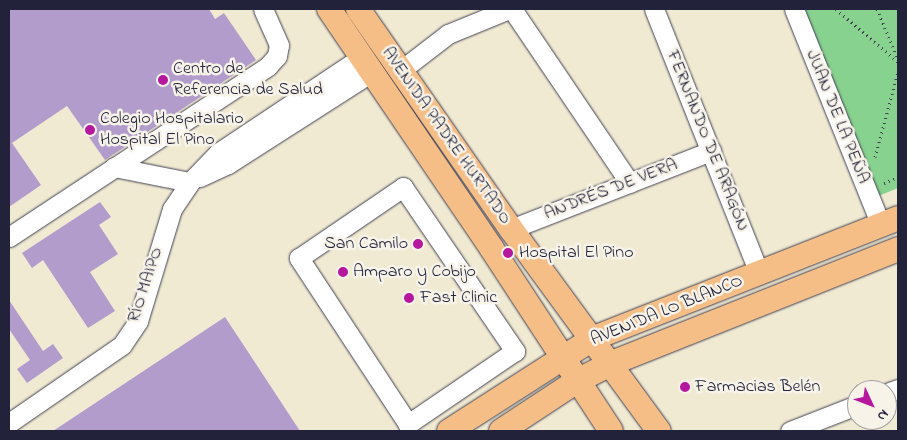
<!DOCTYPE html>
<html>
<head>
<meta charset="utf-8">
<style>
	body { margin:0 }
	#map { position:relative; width:907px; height:440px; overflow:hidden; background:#f1ead3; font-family:"Indie Flower",sans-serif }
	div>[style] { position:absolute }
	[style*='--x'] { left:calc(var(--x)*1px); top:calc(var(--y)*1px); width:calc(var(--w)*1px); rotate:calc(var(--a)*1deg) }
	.green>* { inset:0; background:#87d28f }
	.building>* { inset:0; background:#b19ccc }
	.path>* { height:3px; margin-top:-1.5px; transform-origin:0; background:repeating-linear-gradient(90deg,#414052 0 1px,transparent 0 5px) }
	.roads { filter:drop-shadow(0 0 1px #414052) drop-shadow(0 0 1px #414052) }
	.minor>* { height:19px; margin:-9.5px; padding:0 9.5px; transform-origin:9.5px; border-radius:9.5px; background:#fff }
	.major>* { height:24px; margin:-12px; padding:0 12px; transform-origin:12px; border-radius:12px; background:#f6be87 }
	.dots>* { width:14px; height:14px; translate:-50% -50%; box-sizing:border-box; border:2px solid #f7f3e8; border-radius:50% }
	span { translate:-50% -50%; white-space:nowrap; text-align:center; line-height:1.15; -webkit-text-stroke:5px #f7f3e8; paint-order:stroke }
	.poi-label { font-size:18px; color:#22223b }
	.left { translate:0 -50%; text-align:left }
	.right { translate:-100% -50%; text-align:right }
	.street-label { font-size:18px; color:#22223b }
	.frame { position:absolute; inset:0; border:10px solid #22223b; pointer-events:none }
	.north { position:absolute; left:847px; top:380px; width:50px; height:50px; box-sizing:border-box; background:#f7f3e8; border:1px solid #a29fa3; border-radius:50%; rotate:133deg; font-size:14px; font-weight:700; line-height:20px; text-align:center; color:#22223b }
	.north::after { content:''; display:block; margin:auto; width:18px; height:22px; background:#b5179e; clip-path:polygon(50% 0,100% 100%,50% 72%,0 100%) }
</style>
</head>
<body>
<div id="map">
	<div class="green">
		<div style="clip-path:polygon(800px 9px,898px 9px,898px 188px,876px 197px)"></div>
	</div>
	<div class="building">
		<div style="clip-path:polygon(9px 9px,209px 9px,215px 19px,224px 13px,256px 60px,105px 160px,67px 106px,12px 143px,41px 185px,9px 207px)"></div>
		<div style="clip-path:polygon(100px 202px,111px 217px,99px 225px,118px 254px,90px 272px,115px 311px,88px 328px,43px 260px,32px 268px,22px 253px)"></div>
		<div style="clip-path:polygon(9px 300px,43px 351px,53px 344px,63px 358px,27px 383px,17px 369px,30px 360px,9px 329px)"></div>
		<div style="clip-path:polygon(225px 317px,300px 431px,53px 431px)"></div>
	</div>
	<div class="path">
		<div style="--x:836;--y:9;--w:82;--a:40.5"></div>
		<div style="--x:877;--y:9;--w:54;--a:67.2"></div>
		<div style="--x:875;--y:157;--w:88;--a:-74.9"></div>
		<div style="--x:884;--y:183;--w:15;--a:-23"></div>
	</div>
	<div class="roads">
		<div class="minor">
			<div style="--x:512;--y:9;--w:210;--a:55.9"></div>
			<div style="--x:654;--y:9;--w:284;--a:68.3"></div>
			<div style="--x:794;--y:9;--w:233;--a:68.1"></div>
			<div style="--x:400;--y:71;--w:61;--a:-37.6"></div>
			<div style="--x:448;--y:34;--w:66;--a:-22.3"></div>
			<div style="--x:114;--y:167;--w:77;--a:11.2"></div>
			<div style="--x:200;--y:177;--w:31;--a:-25"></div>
			<div style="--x:228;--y:164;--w:171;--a:-32.6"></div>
			<div style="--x:403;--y:187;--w:199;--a:55.7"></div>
			<div style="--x:515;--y:351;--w:130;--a:145.7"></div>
			<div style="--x:408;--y:424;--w:199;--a:-123.3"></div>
			<div style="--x:299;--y:258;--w:126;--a:-34.3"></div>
			<div style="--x:511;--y:229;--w:215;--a:-21.3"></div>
			<div style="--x:9;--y:237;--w:310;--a:-33.4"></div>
			<div style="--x:268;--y:66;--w:13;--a:-48"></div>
			<div style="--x:277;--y:56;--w:11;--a:-80"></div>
			<div style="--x:279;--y:45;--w:39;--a:-114"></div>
			<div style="--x:887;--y:393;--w:12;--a:-20"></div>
			<div style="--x:9;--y:423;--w:137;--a:-34.6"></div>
			<div style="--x:122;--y:345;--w:29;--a:-56"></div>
			<div style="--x:138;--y:321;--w:117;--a:-73.1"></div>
			<div style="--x:172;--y:209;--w:32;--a:-56"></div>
			<div style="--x:190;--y:182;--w:40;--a:-46"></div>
			<div style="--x:218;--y:153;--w:173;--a:-33.7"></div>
			<div style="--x:790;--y:431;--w:72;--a:-21.2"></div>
		</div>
		<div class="major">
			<div style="--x:329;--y:9;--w:290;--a:55.8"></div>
			<div style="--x:492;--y:249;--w:217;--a:56.8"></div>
			<div style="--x:358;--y:9;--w:268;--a:55.2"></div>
			<div style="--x:511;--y:229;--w:250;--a:53.8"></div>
			<div style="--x:449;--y:431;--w:172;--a:-32.7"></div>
			<div style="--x:594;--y:338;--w:327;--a:-21.5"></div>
			<div style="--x:501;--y:431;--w:91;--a:-33.3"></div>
			<div style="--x:577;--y:381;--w:39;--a:-27"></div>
			<div style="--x:612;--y:363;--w:308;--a:-21.7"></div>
		</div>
	</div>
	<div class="dots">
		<div style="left:163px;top:80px;background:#b5179e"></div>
		<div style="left:90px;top:130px;background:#b5179e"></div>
		<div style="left:418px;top:244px;background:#b5179e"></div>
		<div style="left:508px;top:253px;background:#b5179e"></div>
		<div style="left:343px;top:272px;background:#b5179e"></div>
		<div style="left:409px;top:298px;background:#b5179e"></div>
		<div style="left:685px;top:387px;background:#b5179e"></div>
	</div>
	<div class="poi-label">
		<span class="left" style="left:173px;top:80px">Centro de<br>Referencia de Salud</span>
		<span class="left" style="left:100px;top:130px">Colegio Hospitalario<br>Hospital El Pino</span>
		<span class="right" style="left:408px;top:244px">San Camilo</span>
		<span class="left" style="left:519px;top:253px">Hospital El Pino</span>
		<span class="left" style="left:353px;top:272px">Amparo y Cobijo</span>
		<span class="left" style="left:420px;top:298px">Fast Clinic</span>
		<span class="left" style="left:695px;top:387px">Farmacias Belén</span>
	</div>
	<div class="street-label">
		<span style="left:837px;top:117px;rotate:68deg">JUAN DE LA PEÑA</span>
		<span style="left:446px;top:136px;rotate:55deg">AVENIDA PADRE HURTADO</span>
		<span style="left:707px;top:141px;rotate:68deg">FERNANDO DE ARAGÓN</span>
		<span style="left:611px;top:190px;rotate:-21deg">ANDRÉS DE VERA</span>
		<span style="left:146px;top:285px;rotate:-72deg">RÍO MAIPO</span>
		<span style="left:667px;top:311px;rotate:-22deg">AVENIDA LO BLANCO</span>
	</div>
	<div class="frame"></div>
	<div class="north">N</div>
</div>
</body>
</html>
